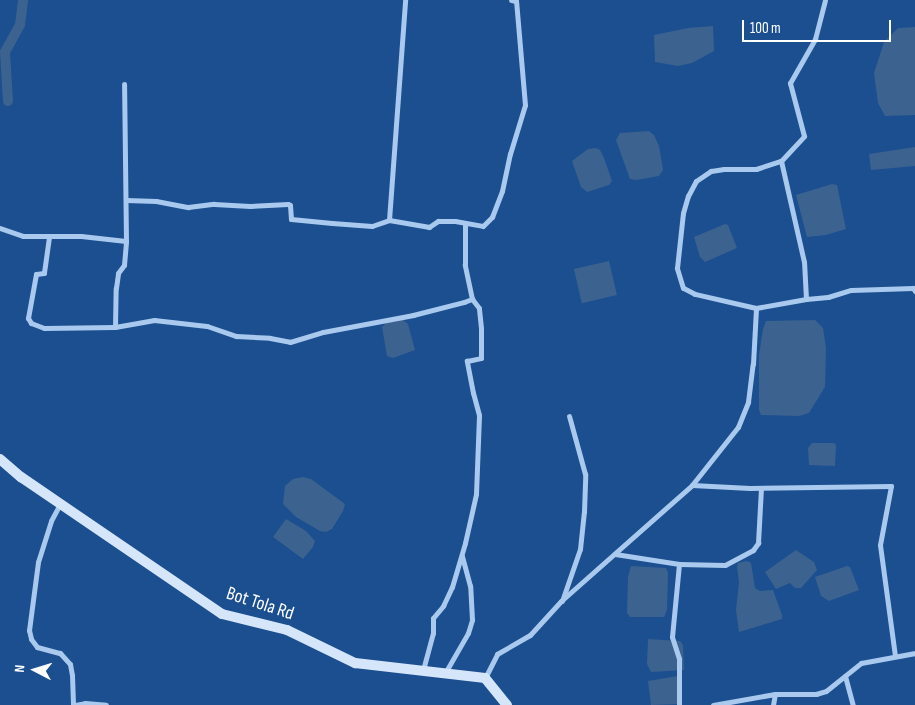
<!DOCTYPE html>
<html>
<head>
<meta charset="utf-8">
<style>
	body { margin:0 }
	#map { position:relative; width:915px; height:705px; overflow:hidden; background:#1b4f8f; font-family:"Sofia Sans Condensed",sans-serif }
	div>[style] { position:absolute }
	[style*='--x'] { left:calc(var(--x)*1px); top:calc(var(--y)*1px); width:calc(var(--w)*1px); rotate:calc(var(--a)*1deg) }
	.water>* { inset:0; background:#3c6290; transform-origin:0 0 }
	.canal>* { height:10px; margin:-5px; padding:0 5px; transform-origin:5px; border-radius:5px; background:#3c6290 }
	.minor>* { height:5px; margin:-2.5px; padding:0 2.5px; transform-origin:2.5px; border-radius:2.5px; background:#a9c9ee }
	.secondary>* { height:10px; margin:-5px; padding:0 5px; transform-origin:5px; border-radius:5px; background:#d6e6fa }
	span { translate:-50% -50%; white-space:nowrap; text-align:center; line-height:1.15; -webkit-text-stroke:4.5px #1b4f8f; paint-order:stroke }
	.street-label { font-size:19px; color:#fff }
	.north { position:absolute; left:10px; top:645px; width:50px; height:50px; -webkit-text-stroke:4px #1b4f8f; paint-order:stroke; rotate:275deg; font-size:14px; font-weight:700; line-height:20px; text-align:center; color:#fff }
	.north::after { content:''; display:block; margin:auto; width:18px; height:22px; background:#fff; clip-path:polygon(50% 0,100% 100%,50% 72%,0 100%) }
	.scale { position:absolute; left:742px; top:20px; width:149px; height:22px; box-sizing:border-box; border:2px solid #fff; border-top:0; padding-left:6px; font-size:15px; line-height:18px; white-space:nowrap; color:#fff; -webkit-text-stroke:4px #1b4f8f; paint-order:stroke }
</style>
</head>
<body>
<div id="map">
	<div class="water">
		<div style="clip-path:polygon(713px 26px,714px 51px,692px 63px,678px 66px,655px 62px,654px 35px,688px 28px)"></div>
		<div style="clip-path:polygon(915px 27px,915px 115px,885px 116px,878px 103px,874px 73px,884px 42px,898px 28px)"></div>
		<div style="clip-path:polygon(649px 131px,654px 135px,659px 146px,663px 170px,659px 176px,636px 180px,630px 179px,616px 140px,620px 133px)"></div>
		<div style="clip-path:polygon(915px 147px,915px 166px,871px 170px,869px 154px)"></div>
		<div style="clip-path:polygon(596px 148px,600px 150px,604px 158px,612px 181px,609px 185px,587px 192px,581px 187px,572px 161px,588px 149px)"></div>
		<div style="clip-path:polygon(832px 184px,837px 185px,846px 229px,826px 235px,807px 237px,796px 195px)"></div>
		<div style="clip-path:polygon(725px 224px,728px 225px,737px 248px,705px 262px,700px 257px,694px 237px)"></div>
		<div style="left:609px;top:261px;width:35px;height:36px;rotate:77deg"></div>
		<div style="clip-path:polygon(402px 319px,408px 324px,415px 350px,393px 358px,387px 356px,382px 327px,386px 323px)"></div>
		<div style="clip-path:polygon(815px 320px,823px 328px,826px 348px,825px 387px,809px 413px,799px 416px,761px 415px,759px 410px,759px 355px,763px 329px,766px 321px)"></div>
		<div style="clip-path:polygon(812px 443px,834px 443px,836px 445px,835px 466px,809px 465px,808px 448px)"></div>
		<div style="clip-path:polygon(303px 477px,311px 479px,345px 504px,343px 511px,332px 529px,326px 532px,320px 531px,296px 517px,283px 504px,285px 486px,293px 479px)"></div>
		<div style="clip-path:polygon(286px 519px,306px 531px,315px 541px,313px 547px,303px 559px,273px 537px)"></div>
		<div style="clip-path:polygon(796px 550px,814px 562px,817px 570px,801px 588px,795px 588px,790px 583px,776px 589px,765px 572px)"></div>
		<div style="clip-path:polygon(747px 561px,751px 563px,755px 588px,760px 591px,773px 590px,782px 615px,782px 619px,739px 632px,736px 610px,739px 582px,737px 567px,738px 563px)"></div>
		<div style="clip-path:polygon(631px 566px,666px 568px,668px 573px,667px 610px,664px 617px,630px 617px,627px 613px,628px 577px)"></div>
		<div style="clip-path:polygon(847px 566px,850px 567px,859px 590px,829px 601px,821px 596px,815px 577px)"></div>
		<div style="clip-path:polygon(648px 639px,680px 641px,683px 645px,684px 670px,651px 672px,647px 664px)"></div>
		<div style="clip-path:polygon(678px 676px,680px 677px,681px 704px,651px 705px,648px 681px)"></div>
	</div>
	<div class="canal">
		<div style="--x:8;--y:101;--w:49;--a:-93.5"></div>
		<div style="--x:5;--y:52;--w:31;--a:-61"></div>
		<div style="--x:20;--y:25;--w:25;--a:-83"></div>
	</div>
	<div class="minor">
		<div style="--x:126;--y:200;--w:30;--a:2"></div>
		<div style="--x:156;--y:201;--w:33;--a:11"></div>
		<div style="--x:188;--y:207;--w:26;--a:-7"></div>
		<div style="--x:214;--y:204;--w:36;--a:3"></div>
		<div style="--x:250;--y:206;--w:38;--a:-3"></div>
		<div style="--x:288;--y:204;--w:2;--a:27"></div>
		<div style="--x:290;--y:205;--w:14;--a:86"></div>
		<div style="--x:291;--y:219;--w:41;--a:5.6"></div>
		<div style="--x:332;--y:223;--w:40;--a:4.3"></div>
		<div style="--x:372;--y:226;--w:18;--a:-19"></div>
		<div style="--x:389;--y:220;--w:41;--a:9.9"></div>
		<div style="--x:429;--y:227;--w:11;--a:-34"></div>
		<div style="--x:438;--y:221;--w:17;--a:0"></div>
		<div style="--x:455;--y:221;--w:28;--a:10"></div>
		<div style="--x:483;--y:226;--w:13;--a:-45"></div>
		<div style="--x:492;--y:217;--w:28;--a:-69"></div>
		<div style="--x:502;--y:191;--w:38;--a:-78"></div>
		<div style="--x:510;--y:154;--w:51;--a:-73"></div>
		<div style="--x:525;--y:105;--w:104;--a:-94.9"></div>
		<div style="--x:516;--y:1;--w:5;--a:-169"></div>
		<div style="--x:389;--y:220;--w:221;--a:-85.8"></div>
		<div style="--x:0;--y:228;--w:24;--a:19"></div>
		<div style="--x:23;--y:236;--w:58;--a:0"></div>
		<div style="--x:81;--y:236;--w:45;--a:6.3"></div>
		<div style="--x:126;--y:241;--w:157;--a:-90.7"></div>
		<div style="--x:49;--y:237;--w:36;--a:98"></div>
		<div style="--x:44;--y:273;--w:8;--a:173"></div>
		<div style="--x:36;--y:274;--w:45;--a:100.3"></div>
		<div style="--x:28;--y:318;--w:6;--a:59"></div>
		<div style="--x:31;--y:323;--w:14;--a:21"></div>
		<div style="--x:44;--y:328;--w:71;--a:-0.8"></div>
		<div style="--x:115;--y:327;--w:39;--a:-89"></div>
		<div style="--x:116;--y:288;--w:15;--a:-82"></div>
		<div style="--x:118;--y:273;--w:10;--a:-53"></div>
		<div style="--x:124;--y:265;--w:24;--a:-85"></div>
		<div style="--x:806;--y:299;--w:22;--a:-5"></div>
		<div style="--x:828;--y:297;--w:24;--a:-17"></div>
		<div style="--x:851;--y:290;--w:62;--a:-1.8"></div>
		<div style="--x:913;--y:288;--w:4;--a:56"></div>
		<div style="--x:756;--y:308;--w:63;--a:-167.1"></div>
		<div style="--x:695;--y:294;--w:13;--a:-153"></div>
		<div style="--x:683;--y:288;--w:21;--a:-107"></div>
		<div style="--x:677;--y:268;--w:55;--a:-83.8"></div>
		<div style="--x:683;--y:213;--w:18;--a:-74"></div>
		<div style="--x:688;--y:196;--w:17;--a:-62"></div>
		<div style="--x:696;--y:181;--w:18;--a:-34"></div>
		<div style="--x:711;--y:171;--w:13;--a:-9"></div>
		<div style="--x:724;--y:169;--w:32;--a:0"></div>
		<div style="--x:756;--y:169;--w:26;--a:-18"></div>
		<div style="--x:115;--y:327;--w:40;--a:-10"></div>
		<div style="--x:154;--y:320;--w:53;--a:6.5"></div>
		<div style="--x:207;--y:326;--w:31;--a:19"></div>
		<div style="--x:236;--y:336;--w:34;--a:3"></div>
		<div style="--x:270;--y:338;--w:20;--a:11"></div>
		<div style="--x:290;--y:342;--w:34;--a:-17"></div>
		<div style="--x:323;--y:332;--w:92;--a:-10.7"></div>
		<div style="--x:413;--y:315;--w:53;--a:-14.3"></div>
		<div style="--x:464;--y:302;--w:9;--a:-21"></div>
		<div style="--x:472;--y:299;--w:35;--a:-102"></div>
		<div style="--x:465;--y:265;--w:42;--a:-90"></div>
		<div style="--x:692;--y:485;--w:58;--a:3"></div>
		<div style="--x:750;--y:488;--w:141;--a:-0.8"></div>
		<div style="--x:891;--y:486;--w:60;--a:100.6"></div>
		<div style="--x:880;--y:545;--w:112;--a:82.3"></div>
		<div style="--x:61;--y:502;--w:21;--a:118"></div>
		<div style="--x:51;--y:521;--w:43;--a:107.6"></div>
		<div style="--x:38;--y:562;--w:69;--a:97.5"></div>
		<div style="--x:29;--y:630;--w:9;--a:77"></div>
		<div style="--x:31;--y:639;--w:10;--a:53"></div>
		<div style="--x:37;--y:647;--w:24;--a:15"></div>
		<div style="--x:60;--y:653;--w:15;--a:48"></div>
		<div style="--x:70;--y:664;--w:11;--a:80"></div>
		<div style="--x:72;--y:675;--w:30;--a:88"></div>
		<div style="--x:615;--y:554;--w:65;--a:8.9"></div>
		<div style="--x:679;--y:564;--w:73;--a:95.5"></div>
		<div style="--x:672;--y:637;--w:23;--a:72"></div>
		<div style="--x:679;--y:659;--w:46;--a:90"></div>
		<div style="--x:679;--y:564;--w:46;--a:1.2"></div>
		<div style="--x:725;--y:565;--w:32;--a:-28"></div>
		<div style="--x:753;--y:550;--w:9;--a:-54"></div>
		<div style="--x:758;--y:543;--w:55;--a:-86.9"></div>
		<div style="--x:562;--y:601;--w:55;--a:-70.9"></div>
		<div style="--x:580;--y:549;--w:37;--a:-84"></div>
		<div style="--x:584;--y:512;--w:38;--a:-88"></div>
		<div style="--x:585;--y:474;--w:60;--a:-105.4"></div>
		<div style="--x:423;--y:670;--w:38;--a:-75"></div>
		<div style="--x:433;--y:633;--w:15;--a:-90"></div>
		<div style="--x:433;--y:618;--w:16;--a:-50"></div>
		<div style="--x:443;--y:606;--w:21;--a:-65"></div>
		<div style="--x:452;--y:587;--w:46;--a:-73.5"></div>
		<div style="--x:465;--y:543;--w:50;--a:-77.3"></div>
		<div style="--x:476;--y:494;--w:79;--a:-87.8"></div>
		<div style="--x:479;--y:415;--w:23;--a:-105"></div>
		<div style="--x:473;--y:393;--w:33;--a:-101"></div>
		<div style="--x:467;--y:361;--w:14;--a:-12"></div>
		<div style="--x:481;--y:358;--w:30;--a:-90"></div>
		<div style="--x:481;--y:328;--w:20;--a:-96"></div>
		<div style="--x:479;--y:308;--w:11;--a:-128"></div>
		<div style="--x:445;--y:673;--w:46;--a:-60.1"></div>
		<div style="--x:468;--y:633;--w:14;--a:-73"></div>
		<div style="--x:472;--y:620;--w:34;--a:-93"></div>
		<div style="--x:470;--y:586;--w:31;--a:-105"></div>
		<div style="--x:845;--y:676;--w:30;--a:75"></div>
		<div style="--x:485;--y:678;--w:27;--a:-63"></div>
		<div style="--x:497;--y:654;--w:38;--a:-30"></div>
		<div style="--x:530;--y:635;--w:46;--a:-47.6"></div>
		<div style="--x:561;--y:601;--w:175;--a:-41.5"></div>
		<div style="--x:692;--y:485;--w:74;--a:-51.6"></div>
		<div style="--x:738;--y:427;--w:27;--a:-68"></div>
		<div style="--x:748;--y:402;--w:38;--a:-83"></div>
		<div style="--x:753;--y:364;--w:56;--a:-86.9"></div>
		<div style="--x:756;--y:308;--w:51;--a:-10.2"></div>
		<div style="--x:806;--y:299;--w:37;--a:-93"></div>
		<div style="--x:804;--y:262;--w:104;--a:-102.8"></div>
		<div style="--x:781;--y:161;--w:34;--a:-47"></div>
		<div style="--x:804;--y:136;--w:55;--a:-104.8"></div>
		<div style="--x:790;--y:83;--w:51;--a:-60.4"></div>
		<div style="--x:815;--y:39;--w:40;--a:-75.6"></div>
		<div style="--x:75;--y:705;--w:10;--a:-11"></div>
		<div style="--x:85;--y:703;--w:21;--a:5"></div>
		<div style="--x:713;--y:705;--w:63;--a:-10.1"></div>
		<div style="--x:775;--y:694;--w:41;--a:0"></div>
		<div style="--x:816;--y:694;--w:10;--a:-17"></div>
		<div style="--x:826;--y:691;--w:45;--a:-38.7"></div>
		<div style="--x:861;--y:663;--w:55;--a:-10.5"></div>
		<div style="--x:773;--y:705;--w:11;--a:-80"></div>
	</div>
	<div class="secondary">
		<div style="--x:0;--y:459;--w:28;--a:41"></div>
		<div style="--x:21;--y:477;--w:243;--a:34.3"></div>
		<div style="--x:222;--y:614;--w:67;--a:13.8"></div>
		<div style="--x:287;--y:630;--w:76;--a:25.9"></div>
		<div style="--x:355;--y:663;--w:131;--a:6.6"></div>
		<div style="--x:485;--y:678;--w:35;--a:51"></div>
	</div>
	<div class="street-label">
		<span style="left:260px;top:604px;rotate:18deg">Bot Tola Rd</span>
	</div>
	<div class="north">N</div>
	<div class="scale">100 m</div>
</div>
</body>
</html>
